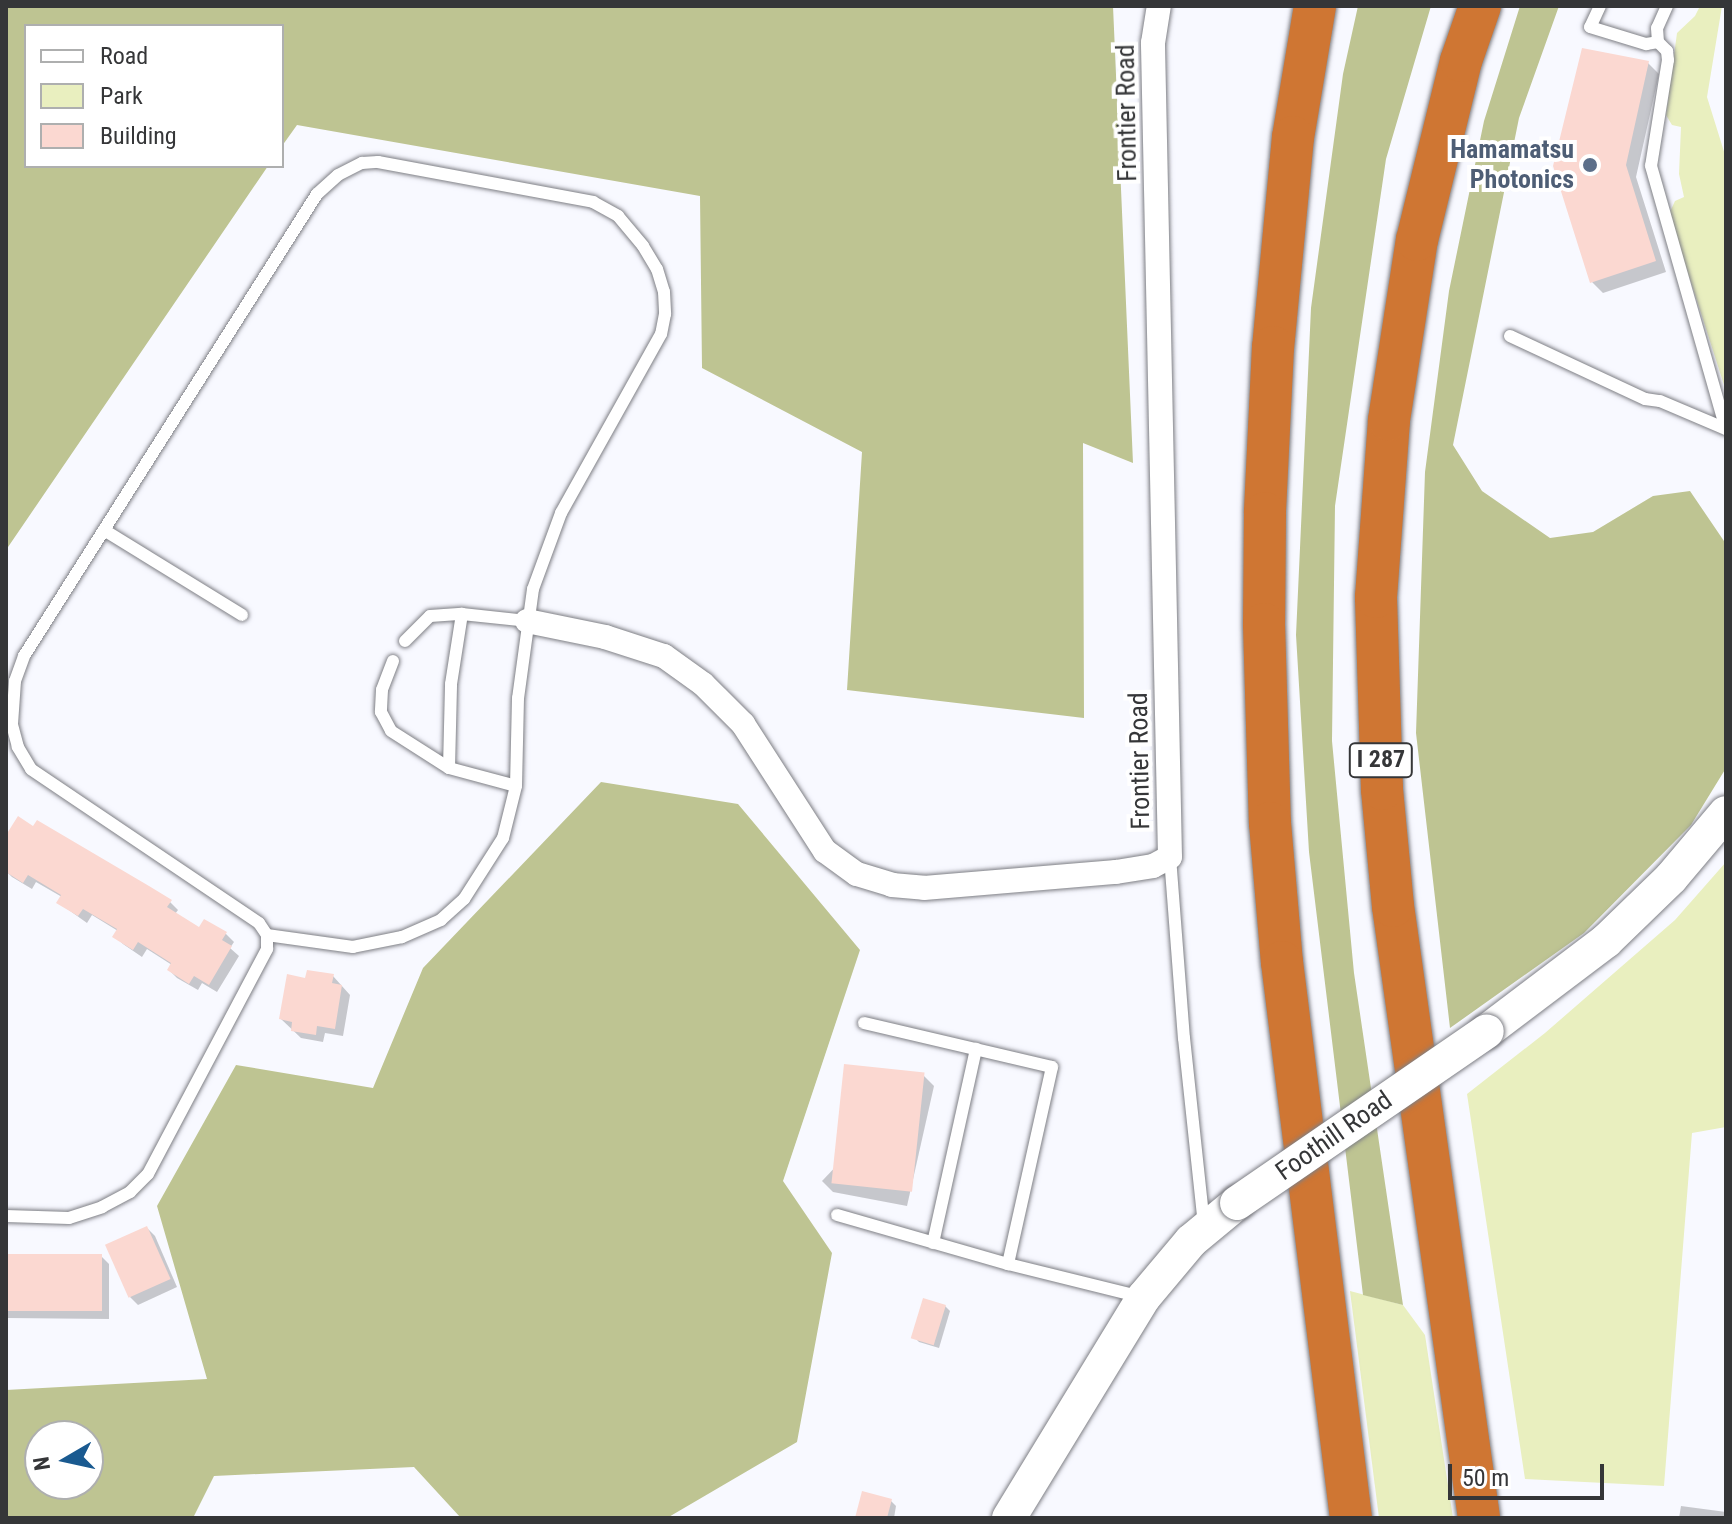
<!DOCTYPE html>
<html>
<head>
<meta charset="utf-8">
<style>
	body { margin:0 }
	#map { position:relative; width:1732px; height:1524px; overflow:hidden; background:#f8f9ff; font-family:"Roboto Condensed",sans-serif }
	div>[style] { position:absolute }
	[style*='--x'] { left:calc(var(--x)*1px); top:calc(var(--y)*1px); width:calc(var(--w)*1px); rotate:calc(var(--a)*1deg) }
	.green>* { inset:0; background:#e9efbf }
	.forest>* { inset:0; background:#bec492 }
	.shadow>* { inset:0; background:#0003 }
	.building>* { inset:0; background:#fbd8d1; transform-origin:0 0 }
	.roads { filter:drop-shadow(0 0 2px #7e7f85) drop-shadow(0 0 2px #7e7f85) }
	.lane>* { height:12px; margin:-6px; padding:0 6px; transform-origin:6px; border-radius:6px; background:#fff }
	.street>* { height:24px; margin:-12px; padding:0 12px; transform-origin:12px; border-radius:12px; background:#fff }
	.secondary>* { height:34px; margin:-17px; padding:0 17px; transform-origin:17px; border-radius:17px; background:#fff }
	.highway>* { height:42px; margin:-21px; padding:0 21px; transform-origin:21px; border-radius:21px; background:#cf7633 }
	.bridges { filter:drop-shadow(0 0 2px #7e7f85) drop-shadow(0 0 2px #7e7f85) }
	.secondary-bridge>* { height:34px; margin:-17px; padding:0 17px; transform-origin:17px; border-radius:17px; background:#fff }
	.dots>* { width:22px; height:22px; translate:-50% -50%; box-sizing:border-box; border:4px solid #fff; border-radius:50% }
	span { translate:-50% -50%; white-space:nowrap; text-align:center; line-height:1.15; -webkit-text-stroke:8px #fff; paint-order:stroke }
	.shield-label span { padding:2px 6px; background:#fff; border:2px solid; border-radius:6px; -webkit-text-stroke-width:0 }
	.shield-label { font-size:24px; color:#353638; font-weight:700 }
	.street-label { font-size:26px; color:#353638 }
	.service-label { font-size:26px; color:#4e5e75; font-weight:700 }
	.right { translate:-100% -50%; text-align:right }
	.frame { position:absolute; inset:0; border:8px solid #353638; pointer-events:none }
	.legend { position:absolute; left:24px; top:24px; width:260px; height:144px; box-sizing:border-box; background:#fff; border:2px solid #aeafaf; margin:0; padding:10px 14px; list-style:none; font-size:24px; color:#353638 }
	.legend li { display:flex; align-items:center; gap:16px; height:40px }
	.legend b { width:40px; border:2px solid #aeafaf }
	.north { position:absolute; left:24px; top:1420px; width:80px; height:80px; box-sizing:border-box; background:#fff; border:2px solid #aeafaf; border-radius:50%; rotate:261deg; font-size:22px; font-weight:700; line-height:32px; text-align:center; color:#353638 }
	.north::after { content:''; display:block; margin:auto; width:28px; height:36px; background:#1a5a90; clip-path:polygon(50% 0,100% 100%,50% 72%,0 100%) }
	.scale { position:absolute; left:1448px; top:1464px; width:156px; height:36px; box-sizing:border-box; border:4px solid #353638; border-top:0; padding-left:10px; font-size:24px; line-height:28px; white-space:nowrap; color:#353638; -webkit-text-stroke:6px #fff; paint-order:stroke }
</style>
</head>
<body>
<div id="map">
	<div class="green">
		<div style="clip-path:polygon(1700px 6px,1722px 6px,1707px 97px,1726px 158px,1726px 391px,1669px 214px,1675px 201px,1684px 197px,1679px 174px,1681px 127px,1672px 125px,1666px 115px,1677px 33px,1695px 16px)"></div>
		<div style="clip-path:polygon(1726px 862px,1726px 1127px,1692px 1133px,1664px 1486px,1525px 1479px,1467px 1094px,1545px 1033px,1675px 920px)"></div>
		<div style="clip-path:polygon(1350px 1291px,1403px 1305px,1425px 1335px,1453px 1518px,1379px 1518px)"></div>
	</div>
	<div class="forest">
		<div style="clip-path:polygon(6px 6px,1113px 6px,1133px 463px,1083px 443px,1084px 718px,847px 690px,862px 452px,702px 368px,700px 196px,297px 125px,282px 146px,282px 26px,26px 26px,26px 166px,268px 166px,6px 550px)"></div>
		<div style="clip-path:polygon(1358px 6px,1431px 6px,1386px 159px,1335px 506px,1332px 741px,1354px 973px,1403px 1305px,1363px 1295px,1309px 852px,1296px 635px,1311px 308px,1343px 74px)"></div>
		<div style="clip-path:polygon(1520px 6px,1559px 6px,1519px 118px,1453px 445px,1482px 491px,1550px 538px,1593px 532px,1653px 496px,1690px 491px,1726px 544px,1726px 768px,1691px 825px,1584px 933px,1450px 1028px,1416px 733px,1425px 472px,1449px 291px,1484px 121px)"></div>
		<div style="clip-path:polygon(evenodd,601px 782px,738px 804px,860px 950px,783px 1181px,832px 1253px,797px 1442px,667px 1518px,460px 1517px,414px 1467px,214px 1476px,193px 1518px,6px 1518px,6px 1390px,207px 1379px,157px 1206px,236px 1065px,373px 1088px,423px 968px,601px 782px,40px 1436px,88px 1436px,88px 1484px,40px 1484px,40px 1436px)"></div>
	</div>
	<div class="shadow">
		<div style="clip-path:polygon(1648px 63px,1659px 74px,1636px 177px,1666px 272px,1603px 293px,1592px 282px)"></div>
		<div style="clip-path:polygon(6px 839px,170px 902px,178px 910px,175px 914px,200px 930px,226px 934px,234px 942px,230px 948px,239px 956px,217px 992px,202px 983px,198px 990px,177px 978px,169px 970px,172px 965px,147px 949px,142px 957px,123px 944px,115px 936px,118px 931px,92px 915px,87px 923px,59px 903px,62px 897px,36px 882px,32px 889px,12px 877px,6px 871px)"></div>
		<div style="clip-path:polygon(333px 976px,350px 995px,343px 1036px,325px 1033px,323px 1042px,301px 1038px,281px 1019px,307px 980px)"></div>
		<div style="clip-path:polygon(923px 1075px,934px 1086px,907px 1206px,833px 1192px,822px 1181px)"></div>
		<div style="clip-path:polygon(147px 1228px,155px 1236px,177px 1287px,138px 1305px,130px 1297px)"></div>
		<div style="clip-path:polygon(6px 1255px,101px 1256px,109px 1264px,109px 1319px,6px 1318px)"></div>
		<div style="clip-path:polygon(945px 1306px,950px 1311px,939px 1348px,919px 1342px,914px 1337px)"></div>
		<div style="clip-path:polygon(891px 1501px,896px 1506px,894px 1518px,857px 1518px)"></div>
		<div style="clip-path:polygon(1681px 1506px,1726px 1512px,1726px 1518px,1679px 1518px)"></div>
	</div>
	<div class="building">
		<div style="clip-path:polygon(1582px 48px,1649px 61px,1626px 165px,1656px 261px,1590px 283px,1553px 166px)"></div>
		<div style="clip-path:polygon(18px 816px,33px 826px,37px 820px,149px 886px,172px 900px,167px 907px,199px 927px,204px 919px,227px 932px,222px 940px,232px 946px,209px 985px,194px 976px,189px 984px,167px 970px,171px 963px,138px 942px,133px 950px,112px 937px,117px 929px,83px 909px,78px 916px,56px 903px,61px 895px,28px 875px,23px 883px,6px 872px,6px 835px)"></div>
		<div style="clip-path:polygon(307px 970px,334px 974px,332px 983px,342px 985px,335px 1029px,317px 1026px,316px 1035px,291px 1031px,292px 1022px,279px 1019px,287px 974px,305px 978px)"></div>
		<div style="left:844px;top:1064px;width:81px;height:120px;rotate:6deg"></div>
		<div style="left:147px;top:1226px;width:58px;height:46px;rotate:66deg"></div>
		<div style="left:102px;top:1254px;width:57px;height:96px;rotate:90deg"></div>
		<div style="left:923px;top:1298px;width:24px;height:42px;rotate:17deg"></div>
		<div style="clip-path:polygon(862px 1491px,892px 1499px,887px 1518px,855px 1518px)"></div>
	</div>
	<div class="roads">
		<div class="lane">
			<div style="--x:1600;--y:6;--w:23;--a:115"></div>
			<div style="--x:1590;--y:27;--w:59;--a:16.9"></div>
			<div style="--x:1646;--y:44;--w:12;--a:-9"></div>
			<div style="--x:1667;--y:6;--w:24;--a:114"></div>
			<div style="--x:1657;--y:28;--w:14;--a:86"></div>
			<div style="--x:1658;--y:42;--w:13;--a:45"></div>
			<div style="--x:1667;--y:51;--w:9;--a:84"></div>
			<div style="--x:1668;--y:60;--w:107;--a:99.1"></div>
			<div style="--x:1651;--y:166;--w:273;--a:74.1"></div>
			<div style="--x:1510;--y:336;--w:149;--a:25"></div>
			<div style="--x:1645;--y:399;--w:15;--a:8"></div>
			<div style="--x:1660;--y:401;--w:72;--a:23"></div>
			<div style="--x:104;--y:530;--w:162;--a:31.6"></div>
			<div style="--x:405;--y:641;--w:35;--a:-45"></div>
			<div style="--x:430;--y:616;--w:32;--a:-4"></div>
			<div style="--x:462;--y:614;--w:65;--a:6.1"></div>
			<div style="--x:393;--y:661;--w:31;--a:111"></div>
			<div style="--x:382;--y:690;--w:22;--a:93"></div>
			<div style="--x:381;--y:712;--w:21;--a:62"></div>
			<div style="--x:391;--y:731;--w:69;--a:32.5"></div>
			<div style="--x:449;--y:768;--w:69;--a:15"></div>
			<div style="--x:449;--y:768;--w:84;--a:-88.6"></div>
			<div style="--x:451;--y:684;--w:71;--a:-81.1"></div>
			<div style="--x:1170;--y:857;--w:182;--a:85.6"></div>
			<div style="--x:1184;--y:1038;--w:188;--a:83.9"></div>
			<div style="--x:864;--y:1023;--w:193;--a:13.2"></div>
			<div style="--x:1052;--y:1067;--w:202;--a:102.6"></div>
			<div style="--x:1008;--y:1264;--w:137;--a:13.9"></div>
			<div style="--x:837;--y:1215;--w:178;--a:16"></div>
			<div style="--x:6;--y:1216;--w:63;--a:1.8"></div>
			<div style="--x:69;--y:1218;--w:35;--a:-18"></div>
			<div style="--x:102;--y:1207;--w:32;--a:-28"></div>
			<div style="--x:130;--y:1192;--w:25;--a:-45"></div>
			<div style="--x:148;--y:1174;--w:255;--a:-62.1"></div>
			<div style="--x:267;--y:949;--w:14;--a:-90"></div>
			<div style="--x:267;--y:935;--w:14;--a:-124"></div>
			<div style="--x:259;--y:923;--w:275;--a:-146"></div>
			<div style="--x:31;--y:769;--w:26;--a:-121"></div>
			<div style="--x:18;--y:747;--w:24;--a:-105"></div>
			<div style="--x:12;--y:724;--w:43;--a:-86"></div>
			<div style="--x:15;--y:681;--w:27;--a:-70"></div>
			<div style="--x:24;--y:656;--w:547;--a:-57.62"></div>
			<div style="--x:317;--y:194;--w:28;--a:-42"></div>
			<div style="--x:338;--y:175;--w:27;--a:-27"></div>
			<div style="--x:362;--y:163;--w:16;--a:-4"></div>
			<div style="--x:378;--y:162;--w:219;--a:10.5"></div>
			<div style="--x:593;--y:202;--w:29;--a:29"></div>
			<div style="--x:618;--y:216;--w:39;--a:50"></div>
			<div style="--x:643;--y:246;--w:27;--a:59"></div>
			<div style="--x:657;--y:269;--w:24;--a:73"></div>
			<div style="--x:664;--y:292;--w:22;--a:87"></div>
			<div style="--x:665;--y:314;--w:20;--a:101"></div>
			<div style="--x:661;--y:334;--w:205;--a:119.2"></div>
			<div style="--x:561;--y:513;--w:81;--a:110.2"></div>
			<div style="--x:533;--y:589;--w:110;--a:97.8"></div>
			<div style="--x:518;--y:698;--w:88;--a:91.3"></div>
			<div style="--x:516;--y:786;--w:54;--a:104"></div>
			<div style="--x:503;--y:838;--w:72;--a:122.6"></div>
			<div style="--x:464;--y:899;--w:31;--a:138"></div>
			<div style="--x:441;--y:920;--w:43;--a:156.4"></div>
			<div style="--x:402;--y:937;--w:50;--a:168.5"></div>
			<div style="--x:353;--y:947;--w:87;--a:-172.1"></div>
			<div style="--x:933;--y:1243;--w:199;--a:-77.5"></div>
		</div>
		<div class="street">
			<div style="--x:527;--y:621;--w:80;--a:11.6"></div>
			<div style="--x:605;--y:637;--w:62;--a:17.9"></div>
			<div style="--x:664;--y:656;--w:48;--a:35.7"></div>
			<div style="--x:703;--y:684;--w:57;--a:45"></div>
			<div style="--x:743;--y:724;--w:151;--a:57.2"></div>
			<div style="--x:825;--y:851;--w:39;--a:36"></div>
			<div style="--x:857;--y:874;--w:37;--a:17"></div>
			<div style="--x:892;--y:885;--w:32;--a:5"></div>
			<div style="--x:924;--y:888;--w:193;--a:-4.8"></div>
			<div style="--x:1116;--y:872;--w:37;--a:-9"></div>
			<div style="--x:1153;--y:866;--w:19;--a:-28"></div>
			<div style="--x:1170;--y:857;--w:814;--a:-91.2"></div>
			<div style="--x:1153;--y:43;--w:37;--a:-81"></div>
		</div>
		<div class="secondary">
			<div style="--x:1487;--y:1031;--w:149;--a:-37.1"></div>
			<div style="--x:1606;--y:941;--w:91;--a:-44.1"></div>
			<div style="--x:1671;--y:878;--w:85;--a:-49.8"></div>
			<div style="--x:1009;--y:1518;--w:259;--a:-58.6"></div>
			<div style="--x:1144;--y:1297;--w:73;--a:-50"></div>
			<div style="--x:1191;--y:1241;--w:60;--a:-39.6"></div>
		</div>
		<div class="highway">
			<div style="--x:1315;--y:6;--w:133;--a:99.5"></div>
			<div style="--x:1293;--y:137;--w:211;--a:95.4"></div>
			<div style="--x:1273;--y:347;--w:166;--a:92.8"></div>
			<div style="--x:1265;--y:513;--w:111;--a:90.5"></div>
			<div style="--x:1264;--y:624;--w:199;--a:88.3"></div>
			<div style="--x:1270;--y:823;--w:140;--a:85.1"></div>
			<div style="--x:1282;--y:962;--w:560;--a:82.93"></div>
			<div style="--x:1479;--y:1518;--w:618;--a:-98"></div>
			<div style="--x:1393;--y:906;--w:118;--a:-95.4"></div>
			<div style="--x:1382;--y:789;--w:192;--a:-91.8"></div>
			<div style="--x:1376;--y:597;--w:177;--a:-85.8"></div>
			<div style="--x:1389;--y:420;--w:182;--a:-81.2"></div>
			<div style="--x:1417;--y:240;--w:184;--a:-76.2"></div>
			<div style="--x:1461;--y:61;--w:58;--a:-70.9"></div>
		</div>
	</div>
	<div class="bridges">
		<div class="secondary-bridge">
			<div style="--x:1237;--y:1203;--w:303;--a:-34.5"></div>
		</div>
	</div>
	<div class="dots">
		<div style="left:1590px;top:165px;background:#5c6f8a"></div>
	</div>
	<div class="shield-label">
		<span style="left:1381px;top:760px">I 287</span>
	</div>
	<div class="street-label">
		<span style="left:1127px;top:113px;rotate:-91deg">Frontier Road</span>
		<span style="left:1140px;top:761px;rotate:-91deg">Frontier Road</span>
		<span style="left:1334px;top:1136px;rotate:-35deg">Foothill Road</span>
	</div>
	<div class="service-label">
		<span class="right" style="left:1574px;top:165px">Hamamatsu<br>Photonics</span>
	</div>
	<div class="frame"></div>
	<ul class="legend">
	<li><b style="height:10px;background:#fff"></b>Road</li>
	<li><b style="height:22px;background:#e9efbf"></b>Park</li>
	<li><b style="height:22px;background:#fbd8d1"></b>Building</li>
	</ul>
	<div class="north">N</div>
	<div class="scale">50 m</div>
</div>
</body>
</html>
